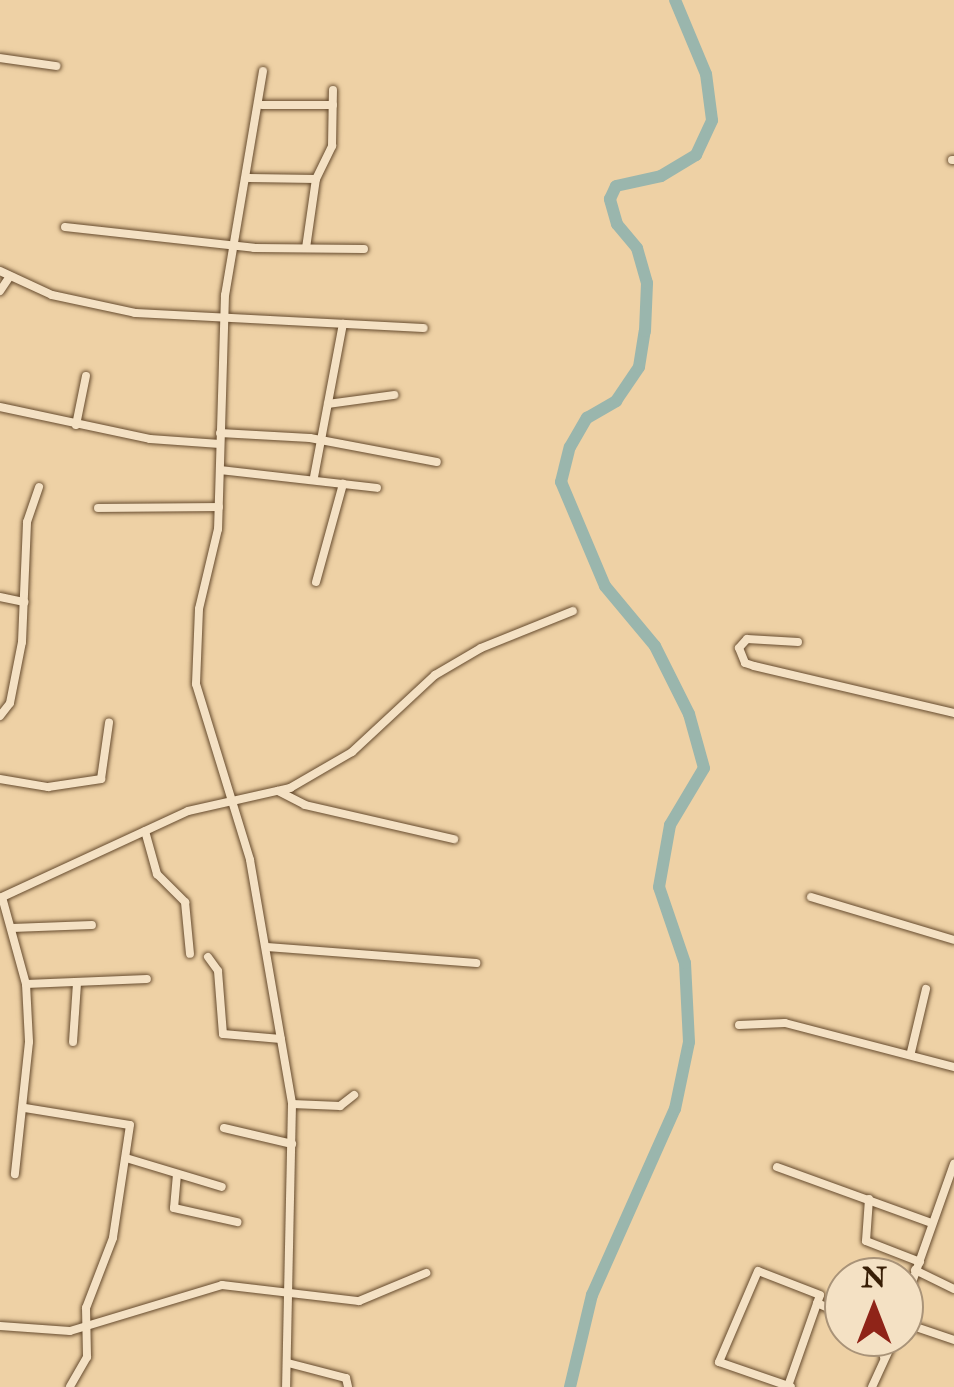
<!DOCTYPE html>
<html>
<head>
<meta charset="utf-8">
<style>
	body { margin:0 }
	#map { position:relative; width:954px; height:1387px; overflow:hidden; background:#eed1a5; font-family:"IM FELL Double Pica",serif }
	div>[style] { position:absolute }
	[style*='--x'] { left:calc(var(--x)*1px); top:calc(var(--y)*1px); width:calc(var(--w)*1px); rotate:calc(var(--a)*1deg) }
	.river>* { height:12px; margin:-6px; padding:0 6px; transform-origin:6px; border-radius:6px; background:#9ab6ad }
	.roads { filter:drop-shadow(0 0 2px #664b2e) drop-shadow(0 0 2px #664b2e) }
	.minor>* { height:8px; margin:-4px; padding:0 4px; transform-origin:4px; border-radius:4px; background:#f4e1c4 }
	span { translate:-50% -50%; white-space:nowrap; text-align:center; line-height:1.15; -webkit-text-stroke:10px #f4e1c4; paint-order:stroke }
	.north { position:absolute; left:824px; top:1257px; width:100px; height:100px; box-sizing:border-box; background:#f4e1c4; border:2px solid #a99378; border-radius:50%; rotate:0deg; font-size:28px; font-weight:700; line-height:40px; text-align:center; color:#381e06 }
	.north::after { content:''; display:block; margin:auto; width:35px; height:45px; background:#8f2418; clip-path:polygon(50% 0,100% 100%,50% 72%,0 100%) }
</style>
</head>
<body>
<div id="map">
	<div class="river">
		<div style="--x:570;--y:1387;--w:95;--a:-76.6"></div>
		<div style="--x:592;--y:1295;--w:204;--a:-66"></div>
		<div style="--x:675;--y:1109;--w:68;--a:-78.2"></div>
		<div style="--x:689;--y:1042;--w:79;--a:-92.9"></div>
		<div style="--x:685;--y:963;--w:80;--a:-108.9"></div>
		<div style="--x:659;--y:887;--w:63;--a:-79.9"></div>
		<div style="--x:670;--y:825;--w:66;--a:-59.2"></div>
		<div style="--x:704;--y:768;--w:56;--a:-105.5"></div>
		<div style="--x:689;--y:714;--w:76;--a:-116.6"></div>
		<div style="--x:655;--y:646;--w:78;--a:-129.8"></div>
		<div style="--x:605;--y:586;--w:113;--a:-112.9"></div>
		<div style="--x:561;--y:482;--w:36;--a:-76"></div>
		<div style="--x:570;--y:447;--w:34;--a:-60"></div>
		<div style="--x:587;--y:418;--w:34;--a:-30"></div>
		<div style="--x:616;--y:401;--w:41;--a:-55.9"></div>
		<div style="--x:639;--y:367;--w:36;--a:-81"></div>
		<div style="--x:645;--y:331;--w:48;--a:-87.6"></div>
		<div style="--x:647;--y:283;--w:36;--a:-106"></div>
		<div style="--x:637;--y:248;--w:31;--a:-130"></div>
		<div style="--x:617;--y:224;--w:26;--a:-106"></div>
		<div style="--x:610;--y:199;--w:14;--a:-65"></div>
		<div style="--x:616;--y:186;--w:46;--a:-12.5"></div>
		<div style="--x:661;--y:176;--w:41;--a:-31"></div>
		<div style="--x:696;--y:155;--w:38;--a:-65"></div>
		<div style="--x:712;--y:120;--w:46;--a:-97.4"></div>
		<div style="--x:706;--y:74;--w:80;--a:-112.7"></div>
	</div>
	<div class="roads">
		<div class="minor">
			<div style="--x:0;--y:58;--w:57;--a:8.1"></div>
			<div style="--x:263;--y:71;--w:227;--a:99.6"></div>
			<div style="--x:225;--y:295;--w:234;--a:91.7"></div>
			<div style="--x:218;--y:529;--w:82;--a:103.4"></div>
			<div style="--x:199;--y:609;--w:75;--a:92.3"></div>
			<div style="--x:196;--y:684;--w:184;--a:72.9"></div>
			<div style="--x:250;--y:860;--w:248;--a:80.2"></div>
			<div style="--x:292;--y:1104;--w:283;--a:91.2"></div>
			<div style="--x:262;--y:105;--w:71;--a:0"></div>
			<div style="--x:952;--y:160;--w:2;--a:0"></div>
			<div style="--x:249;--y:178;--w:67;--a:0.9"></div>
			<div style="--x:65;--y:227;--w:190;--a:6.3"></div>
			<div style="--x:254;--y:248;--w:110;--a:0.5"></div>
			<div style="--x:306;--y:248;--w:70;--a:-81.8"></div>
			<div style="--x:316;--y:179;--w:37;--a:-64"></div>
			<div style="--x:332;--y:146;--w:56;--a:-89"></div>
			<div style="--x:0;--y:271;--w:57;--a:24.8"></div>
			<div style="--x:52;--y:295;--w:85;--a:12.2"></div>
			<div style="--x:135;--y:313;--w:289;--a:3"></div>
			<div style="--x:0;--y:291;--w:18;--a:-56"></div>
			<div style="--x:328;--y:404;--w:67;--a:-7.8"></div>
			<div style="--x:0;--y:407;--w:153;--a:12"></div>
			<div style="--x:150;--y:439;--w:70;--a:4.1"></div>
			<div style="--x:76;--y:425;--w:50;--a:-78.5"></div>
			<div style="--x:220;--y:433;--w:90;--a:3.2"></div>
			<div style="--x:310;--y:438;--w:129;--a:10.7"></div>
			<div style="--x:220;--y:470;--w:158;--a:6.5"></div>
			<div style="--x:314;--y:477;--w:156;--a:-79.3"></div>
			<div style="--x:98;--y:508;--w:121;--a:-0.5"></div>
			<div style="--x:316;--y:582;--w:102;--a:-74.6"></div>
			<div style="--x:0;--y:597;--w:25;--a:12"></div>
			<div style="--x:798;--y:642;--w:51;--a:-176.6"></div>
			<div style="--x:747;--y:639;--w:12;--a:132"></div>
			<div style="--x:739;--y:648;--w:16;--a:68"></div>
			<div style="--x:745;--y:663;--w:9;--a:18"></div>
			<div style="--x:754;--y:666;--w:205;--a:13.2"></div>
			<div style="--x:0;--y:716;--w:16;--a:-52"></div>
			<div style="--x:10;--y:703;--w:62;--a:-78.9"></div>
			<div style="--x:22;--y:642;--w:120;--a:-87.6"></div>
			<div style="--x:27;--y:522;--w:37;--a:-71"></div>
			<div style="--x:0;--y:779;--w:49;--a:9.5"></div>
			<div style="--x:48;--y:787;--w:54;--a:-8.6"></div>
			<div style="--x:101;--y:779;--w:57;--a:-81.9"></div>
			<div style="--x:278;--y:791;--w:30;--a:27"></div>
			<div style="--x:305;--y:805;--w:153;--a:12.9"></div>
			<div style="--x:145;--y:831;--w:45;--a:74.4"></div>
			<div style="--x:157;--y:874;--w:40;--a:45"></div>
			<div style="--x:185;--y:902;--w:52;--a:84.5"></div>
			<div style="--x:2;--y:897;--w:90;--a:74.6"></div>
			<div style="--x:26;--y:984;--w:58;--a:87"></div>
			<div style="--x:29;--y:1042;--w:133;--a:96.1"></div>
			<div style="--x:811;--y:897;--w:149;--a:16.7"></div>
			<div style="--x:0;--y:898;--w:207;--a:-24.8"></div>
			<div style="--x:188;--y:811;--w:105;--a:-12.7"></div>
			<div style="--x:290;--y:788;--w:72;--a:-30.1"></div>
			<div style="--x:352;--y:752;--w:113;--a:-42.9"></div>
			<div style="--x:435;--y:675;--w:53;--a:-30.4"></div>
			<div style="--x:481;--y:648;--w:99;--a:-21.9"></div>
			<div style="--x:12;--y:928;--w:80;--a:-2.1"></div>
			<div style="--x:267;--y:947;--w:210;--a:4.4"></div>
			<div style="--x:208;--y:957;--w:17;--a:54"></div>
			<div style="--x:218;--y:971;--w:63;--a:85.5"></div>
			<div style="--x:223;--y:1034;--w:58;--a:4.9"></div>
			<div style="--x:26;--y:984;--w:121;--a:-2.4"></div>
			<div style="--x:739;--y:1025;--w:46;--a:-2.5"></div>
			<div style="--x:785;--y:1023;--w:175;--a:14.6"></div>
			<div style="--x:73;--y:1042;--w:58;--a:-86.1"></div>
			<div style="--x:911;--y:1052;--w:65;--a:-76.6"></div>
			<div style="--x:292;--y:1104;--w:48;--a:2.4"></div>
			<div style="--x:340;--y:1106;--w:18;--a:-38"></div>
			<div style="--x:25;--y:1108;--w:106;--a:9.2"></div>
			<div style="--x:130;--y:1125;--w:114;--a:98.6"></div>
			<div style="--x:113;--y:1238;--w:75;--a:111.1"></div>
			<div style="--x:86;--y:1308;--w:49;--a:88.8"></div>
			<div style="--x:87;--y:1357;--w:34;--a:120"></div>
			<div style="--x:224;--y:1128;--w:70;--a:13.2"></div>
			<div style="--x:126;--y:1158;--w:100;--a:16.8"></div>
			<div style="--x:777;--y:1167;--w:165;--a:19.9"></div>
			<div style="--x:177;--y:1174;--w:34;--a:95"></div>
			<div style="--x:174;--y:1208;--w:65;--a:12.5"></div>
			<div style="--x:869;--y:1199;--w:42;--a:94.1"></div>
			<div style="--x:866;--y:1241;--w:58;--a:21.3"></div>
			<div style="--x:915;--y:1270;--w:43;--a:26"></div>
			<div style="--x:817;--y:1303;--w:30;--a:24"></div>
			<div style="--x:904;--y:1305;--w:150;--a:-70.5"></div>
			<div style="--x:904;--y:1323;--w:53;--a:18.8"></div>
			<div style="--x:0;--y:1326;--w:70;--a:4.1"></div>
			<div style="--x:70;--y:1331;--w:159;--a:-16.8"></div>
			<div style="--x:222;--y:1285;--w:138;--a:6.7"></div>
			<div style="--x:359;--y:1301;--w:73;--a:-22.7"></div>
			<div style="--x:879;--y:1337;--w:21;--a:76"></div>
			<div style="--x:288;--y:1363;--w:60;--a:14.5"></div>
			<div style="--x:346;--y:1378;--w:9;--a:77"></div>
			<div style="--x:788;--y:1386;--w:96;--a:-70.6"></div>
			<div style="--x:820;--y:1295;--w:66;--a:-158.8"></div>
			<div style="--x:758;--y:1271;--w:99;--a:113.2"></div>
			<div style="--x:719;--y:1362;--w:76;--a:19.1"></div>
			<div style="--x:872;--y:1387;--w:55;--a:-65.3"></div>
		</div>
	</div>
	<div class="north">N</div>
</div>
</body>
</html>
